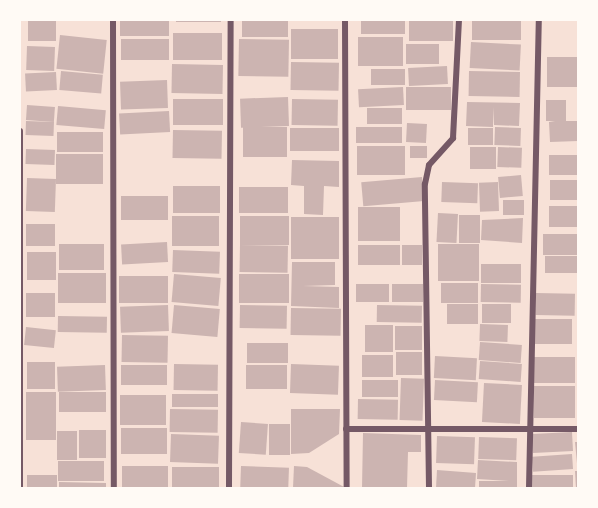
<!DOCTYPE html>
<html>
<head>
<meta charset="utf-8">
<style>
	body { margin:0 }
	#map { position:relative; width:598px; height:508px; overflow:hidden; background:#f7e1d7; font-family:"Noto Sans",sans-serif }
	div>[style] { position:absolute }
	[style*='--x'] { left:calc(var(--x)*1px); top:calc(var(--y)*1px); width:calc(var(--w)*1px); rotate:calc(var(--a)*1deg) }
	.building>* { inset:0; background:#ccb4b1; transform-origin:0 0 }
	.minor>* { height:6px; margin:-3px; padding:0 3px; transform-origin:3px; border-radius:3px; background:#755966 }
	span { translate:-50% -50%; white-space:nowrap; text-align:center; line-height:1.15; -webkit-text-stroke:6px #fffaf5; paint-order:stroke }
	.frame { position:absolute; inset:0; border:21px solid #fffaf5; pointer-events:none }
</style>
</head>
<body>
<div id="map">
	<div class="building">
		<div style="left:28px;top:20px;width:28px;height:21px"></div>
		<div style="left:120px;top:20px;width:49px;height:16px"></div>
		<div style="left:176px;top:20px;width:45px;height:2px"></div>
		<div style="left:242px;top:20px;width:46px;height:17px"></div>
		<div style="left:361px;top:20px;width:44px;height:14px"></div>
		<div style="left:409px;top:20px;width:44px;height:21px"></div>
		<div style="left:472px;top:20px;width:49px;height:20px"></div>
		<div style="left:291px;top:29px;width:47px;height:30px"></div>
		<div style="left:173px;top:33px;width:49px;height:27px"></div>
		<div style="left:60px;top:35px;width:47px;height:34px;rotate:6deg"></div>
		<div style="left:403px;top:37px;width:29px;height:45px;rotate:90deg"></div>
		<div style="left:121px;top:39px;width:48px;height:21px"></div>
		<div style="left:239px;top:39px;width:50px;height:37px;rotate:1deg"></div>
		<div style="left:471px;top:42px;width:50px;height:26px;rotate:3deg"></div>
		<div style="left:406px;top:44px;width:33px;height:20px"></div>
		<div style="left:27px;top:46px;width:28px;height:24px;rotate:2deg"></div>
		<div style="left:578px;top:57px;width:30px;height:31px;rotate:90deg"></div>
		<div style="left:291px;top:62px;width:48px;height:28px;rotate:1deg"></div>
		<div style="left:172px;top:64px;width:51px;height:29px;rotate:1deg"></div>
		<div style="left:447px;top:66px;width:18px;height:39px;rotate:87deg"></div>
		<div style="left:371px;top:69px;width:34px;height:16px"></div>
		<div style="left:61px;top:71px;width:42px;height:19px;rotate:5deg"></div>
		<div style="left:469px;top:71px;width:51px;height:25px;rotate:1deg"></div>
		<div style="left:56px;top:72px;width:18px;height:31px;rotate:87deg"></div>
		<div style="left:167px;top:80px;width:28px;height:47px;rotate:88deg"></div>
		<div style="left:403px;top:87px;width:18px;height:45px;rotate:87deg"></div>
		<div style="left:406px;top:87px;width:45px;height:23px"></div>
		<div style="left:288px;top:97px;width:29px;height:48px;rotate:88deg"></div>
		<div style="left:223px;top:99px;width:26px;height:50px;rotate:90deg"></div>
		<div style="left:292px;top:99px;width:46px;height:26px;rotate:1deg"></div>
		<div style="clip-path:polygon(546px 100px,566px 100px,566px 121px,578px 121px,578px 141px,550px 142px,549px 122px,555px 121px,546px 121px)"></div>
		<div style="clip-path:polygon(467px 102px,520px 103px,519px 126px,494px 125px,493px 107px,493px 127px,466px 126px)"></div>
		<div style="left:27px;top:105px;width:28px;height:15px;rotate:4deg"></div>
		<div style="left:58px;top:106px;width:48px;height:19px;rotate:5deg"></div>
		<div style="left:402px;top:108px;width:16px;height:35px;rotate:90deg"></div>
		<div style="left:169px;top:111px;width:21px;height:50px;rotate:87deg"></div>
		<div style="left:26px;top:121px;width:28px;height:14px;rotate:2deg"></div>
		<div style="left:407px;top:123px;width:20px;height:19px;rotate:3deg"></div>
		<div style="left:287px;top:127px;width:30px;height:44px;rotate:90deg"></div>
		<div style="left:402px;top:127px;width:16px;height:46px;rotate:90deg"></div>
		<div style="left:495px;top:127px;width:26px;height:18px;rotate:2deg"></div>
		<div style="left:290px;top:128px;width:49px;height:23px"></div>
		<div style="left:468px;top:128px;width:25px;height:17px"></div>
		<div style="left:173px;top:130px;width:49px;height:28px;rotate:1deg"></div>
		<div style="left:57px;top:132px;width:46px;height:20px"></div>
		<div style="left:405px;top:146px;width:29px;height:48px;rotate:90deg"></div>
		<div style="left:410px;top:146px;width:17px;height:12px"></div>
		<div style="left:470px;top:147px;width:26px;height:22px"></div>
		<div style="left:498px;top:147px;width:24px;height:20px;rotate:2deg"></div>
		<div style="left:26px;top:149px;width:29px;height:15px;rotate:2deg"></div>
		<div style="left:56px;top:154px;width:47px;height:30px"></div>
		<div style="left:549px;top:155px;width:29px;height:20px"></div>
		<div style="clip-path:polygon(292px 160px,339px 161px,339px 187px,324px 186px,323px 215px,304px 214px,304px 186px,291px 185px)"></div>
		<div style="left:521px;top:175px;width:21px;height:23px;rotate:85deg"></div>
		<div style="left:422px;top:177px;width:24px;height:61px;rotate:85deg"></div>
		<div style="left:27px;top:178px;width:29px;height:33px;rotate:2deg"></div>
		<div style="left:550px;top:180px;width:28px;height:20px"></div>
		<div style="left:442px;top:182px;width:36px;height:20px;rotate:2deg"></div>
		<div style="left:498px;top:182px;width:29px;height:19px;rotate:88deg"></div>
		<div style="left:173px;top:186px;width:47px;height:27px"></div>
		<div style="left:239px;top:187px;width:49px;height:26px"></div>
		<div style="left:121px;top:196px;width:47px;height:24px"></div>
		<div style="left:503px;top:200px;width:21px;height:15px"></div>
		<div style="left:549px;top:206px;width:29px;height:21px"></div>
		<div style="left:358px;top:207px;width:42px;height:34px"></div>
		<div style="left:438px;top:213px;width:20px;height:29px;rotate:3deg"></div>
		<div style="left:459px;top:215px;width:21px;height:28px"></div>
		<div style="left:172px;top:216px;width:47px;height:30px"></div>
		<div style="left:240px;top:216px;width:49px;height:29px"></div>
		<div style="left:291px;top:217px;width:48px;height:42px"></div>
		<div style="clip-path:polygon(523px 218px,522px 243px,481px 240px,482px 220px)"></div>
		<div style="left:26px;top:224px;width:29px;height:22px"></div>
		<div style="left:578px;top:234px;width:21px;height:35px;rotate:90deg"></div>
		<div style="left:167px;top:242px;width:20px;height:46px;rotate:87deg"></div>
		<div style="left:59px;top:244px;width:45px;height:26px"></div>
		<div style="left:438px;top:244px;width:41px;height:37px"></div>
		<div style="left:240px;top:245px;width:48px;height:27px;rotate:1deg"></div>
		<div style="left:358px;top:245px;width:42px;height:20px"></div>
		<div style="left:402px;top:245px;width:20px;height:20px"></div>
		<div style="left:173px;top:250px;width:47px;height:22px;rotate:2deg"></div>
		<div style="left:27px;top:252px;width:29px;height:28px"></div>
		<div style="left:578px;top:256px;width:17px;height:33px;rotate:90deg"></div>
		<div style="clip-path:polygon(292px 262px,335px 262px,335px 285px,303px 286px,339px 287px,339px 308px,291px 306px)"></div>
		<div style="left:481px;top:264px;width:40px;height:19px"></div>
		<div style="left:106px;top:273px;width:30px;height:48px;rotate:90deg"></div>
		<div style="left:174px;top:274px;width:47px;height:28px;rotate:5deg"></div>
		<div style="left:239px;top:274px;width:50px;height:29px"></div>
		<div style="left:119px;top:276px;width:49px;height:27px"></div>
		<div style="left:441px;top:283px;width:37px;height:20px"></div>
		<div style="left:356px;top:284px;width:33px;height:18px"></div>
		<div style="left:392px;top:284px;width:31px;height:18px"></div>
		<div style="left:481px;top:284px;width:40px;height:18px;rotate:1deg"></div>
		<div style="left:26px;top:293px;width:29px;height:24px"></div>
		<div style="left:536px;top:293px;width:39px;height:22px;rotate:1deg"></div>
		<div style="left:447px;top:304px;width:31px;height:20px"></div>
		<div style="left:482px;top:304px;width:29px;height:19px"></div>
		<div style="left:168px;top:305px;width:26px;height:48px;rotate:88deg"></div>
		<div style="left:174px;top:305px;width:46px;height:28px;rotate:5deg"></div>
		<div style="left:240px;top:305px;width:47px;height:23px;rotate:1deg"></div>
		<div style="left:377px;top:305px;width:45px;height:17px;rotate:1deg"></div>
		<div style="left:291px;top:308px;width:50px;height:27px;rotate:1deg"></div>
		<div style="left:58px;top:316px;width:49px;height:16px;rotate:1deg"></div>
		<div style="left:535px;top:319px;width:37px;height:25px"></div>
		<div style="left:480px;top:324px;width:28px;height:17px;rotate:2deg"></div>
		<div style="left:365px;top:325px;width:28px;height:27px"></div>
		<div style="left:395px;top:326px;width:27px;height:24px"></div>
		<div style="left:26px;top:327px;width:30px;height:18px;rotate:6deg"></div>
		<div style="left:122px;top:335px;width:46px;height:27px;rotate:1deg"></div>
		<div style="left:480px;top:342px;width:42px;height:18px;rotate:4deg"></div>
		<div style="left:247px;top:343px;width:41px;height:20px"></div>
		<div style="left:422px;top:352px;width:23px;height:26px;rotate:90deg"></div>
		<div style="left:362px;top:355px;width:31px;height:22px"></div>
		<div style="left:435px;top:356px;width:42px;height:22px;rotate:3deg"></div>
		<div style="left:534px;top:357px;width:41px;height:26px"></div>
		<div style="left:480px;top:361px;width:42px;height:18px;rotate:4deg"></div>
		<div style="left:27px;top:362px;width:28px;height:27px"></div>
		<div style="left:174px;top:364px;width:44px;height:26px;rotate:1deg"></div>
		<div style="left:291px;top:364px;width:48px;height:29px;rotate:2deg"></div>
		<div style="left:105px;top:365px;width:25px;height:48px;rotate:88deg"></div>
		<div style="left:121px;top:365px;width:46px;height:20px"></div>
		<div style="left:246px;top:365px;width:41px;height:24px"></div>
		<div style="left:401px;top:378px;width:23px;height:42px;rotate:2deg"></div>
		<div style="left:362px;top:380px;width:36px;height:17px"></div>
		<div style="left:435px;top:380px;width:43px;height:20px;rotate:3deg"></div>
		<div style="left:484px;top:383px;width:38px;height:39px;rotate:3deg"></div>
		<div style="left:534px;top:386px;width:41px;height:32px"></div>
		<div style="left:26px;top:392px;width:30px;height:48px"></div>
		<div style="left:106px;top:392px;width:20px;height:47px;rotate:90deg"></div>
		<div style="left:172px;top:394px;width:46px;height:13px"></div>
		<div style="left:120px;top:395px;width:46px;height:30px"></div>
		<div style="left:358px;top:399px;width:40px;height:20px;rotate:1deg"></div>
		<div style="left:170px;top:409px;width:48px;height:23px;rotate:1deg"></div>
		<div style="clip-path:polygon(291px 409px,340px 409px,339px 434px,309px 453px,291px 454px)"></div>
		<div style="left:241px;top:422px;width:27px;height:31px;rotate:4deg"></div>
		<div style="left:269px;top:424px;width:21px;height:31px"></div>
		<div style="left:121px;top:428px;width:46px;height:26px"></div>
		<div style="left:106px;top:430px;width:28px;height:27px;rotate:90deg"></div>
		<div style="left:57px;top:431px;width:20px;height:29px"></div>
		<div style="left:572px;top:432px;width:19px;height:40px;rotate:87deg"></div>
		<div style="clip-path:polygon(363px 433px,421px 435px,421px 452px,408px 452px,407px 488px,362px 488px)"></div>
		<div style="left:171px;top:434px;width:48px;height:28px;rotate:2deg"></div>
		<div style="left:437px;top:436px;width:38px;height:27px;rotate:2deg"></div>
		<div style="left:479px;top:437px;width:38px;height:22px;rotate:2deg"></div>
		<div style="clip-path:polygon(575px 442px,578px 442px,578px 463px,577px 463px)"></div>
		<div style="left:572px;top:454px;width:15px;height:40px;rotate:86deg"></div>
		<div style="clip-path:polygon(478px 460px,517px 462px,517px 488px,479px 488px,479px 481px,509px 481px,477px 479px)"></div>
		<div style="left:104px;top:461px;width:20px;height:46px;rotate:90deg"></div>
		<div style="left:168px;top:466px;width:22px;height:46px;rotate:90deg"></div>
		<div style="left:241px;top:466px;width:48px;height:22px;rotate:2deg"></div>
		<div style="clip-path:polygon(294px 466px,307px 467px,346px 488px,293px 488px)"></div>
		<div style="left:172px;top:467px;width:47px;height:21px"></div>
		<div style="clip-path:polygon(437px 470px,476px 473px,475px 488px,436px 488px)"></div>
		<div style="clip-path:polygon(575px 471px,578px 471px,578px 488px,576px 488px)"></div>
		<div style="left:27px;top:475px;width:30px;height:13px"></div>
		<div style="left:532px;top:475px;width:41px;height:13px"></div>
		<div style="clip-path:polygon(59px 482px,106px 483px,106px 488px,59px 488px)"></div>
	</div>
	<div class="minor">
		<div style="--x:113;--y:20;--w:468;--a:89.9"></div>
		<div style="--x:345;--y:20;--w:468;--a:89.8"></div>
		<div style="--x:20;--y:131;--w:357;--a:90"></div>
		<div style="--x:346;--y:429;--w:232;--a:0"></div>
		<div style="--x:229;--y:488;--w:468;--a:-89.8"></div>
		<div style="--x:429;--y:488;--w:304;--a:-90.8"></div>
		<div style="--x:425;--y:184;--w:19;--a:-78"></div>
		<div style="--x:429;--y:165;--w:36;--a:-48"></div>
		<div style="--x:453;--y:138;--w:118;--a:-87.1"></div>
		<div style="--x:529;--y:488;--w:468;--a:-88.8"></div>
	</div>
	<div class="frame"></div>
</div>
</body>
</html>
